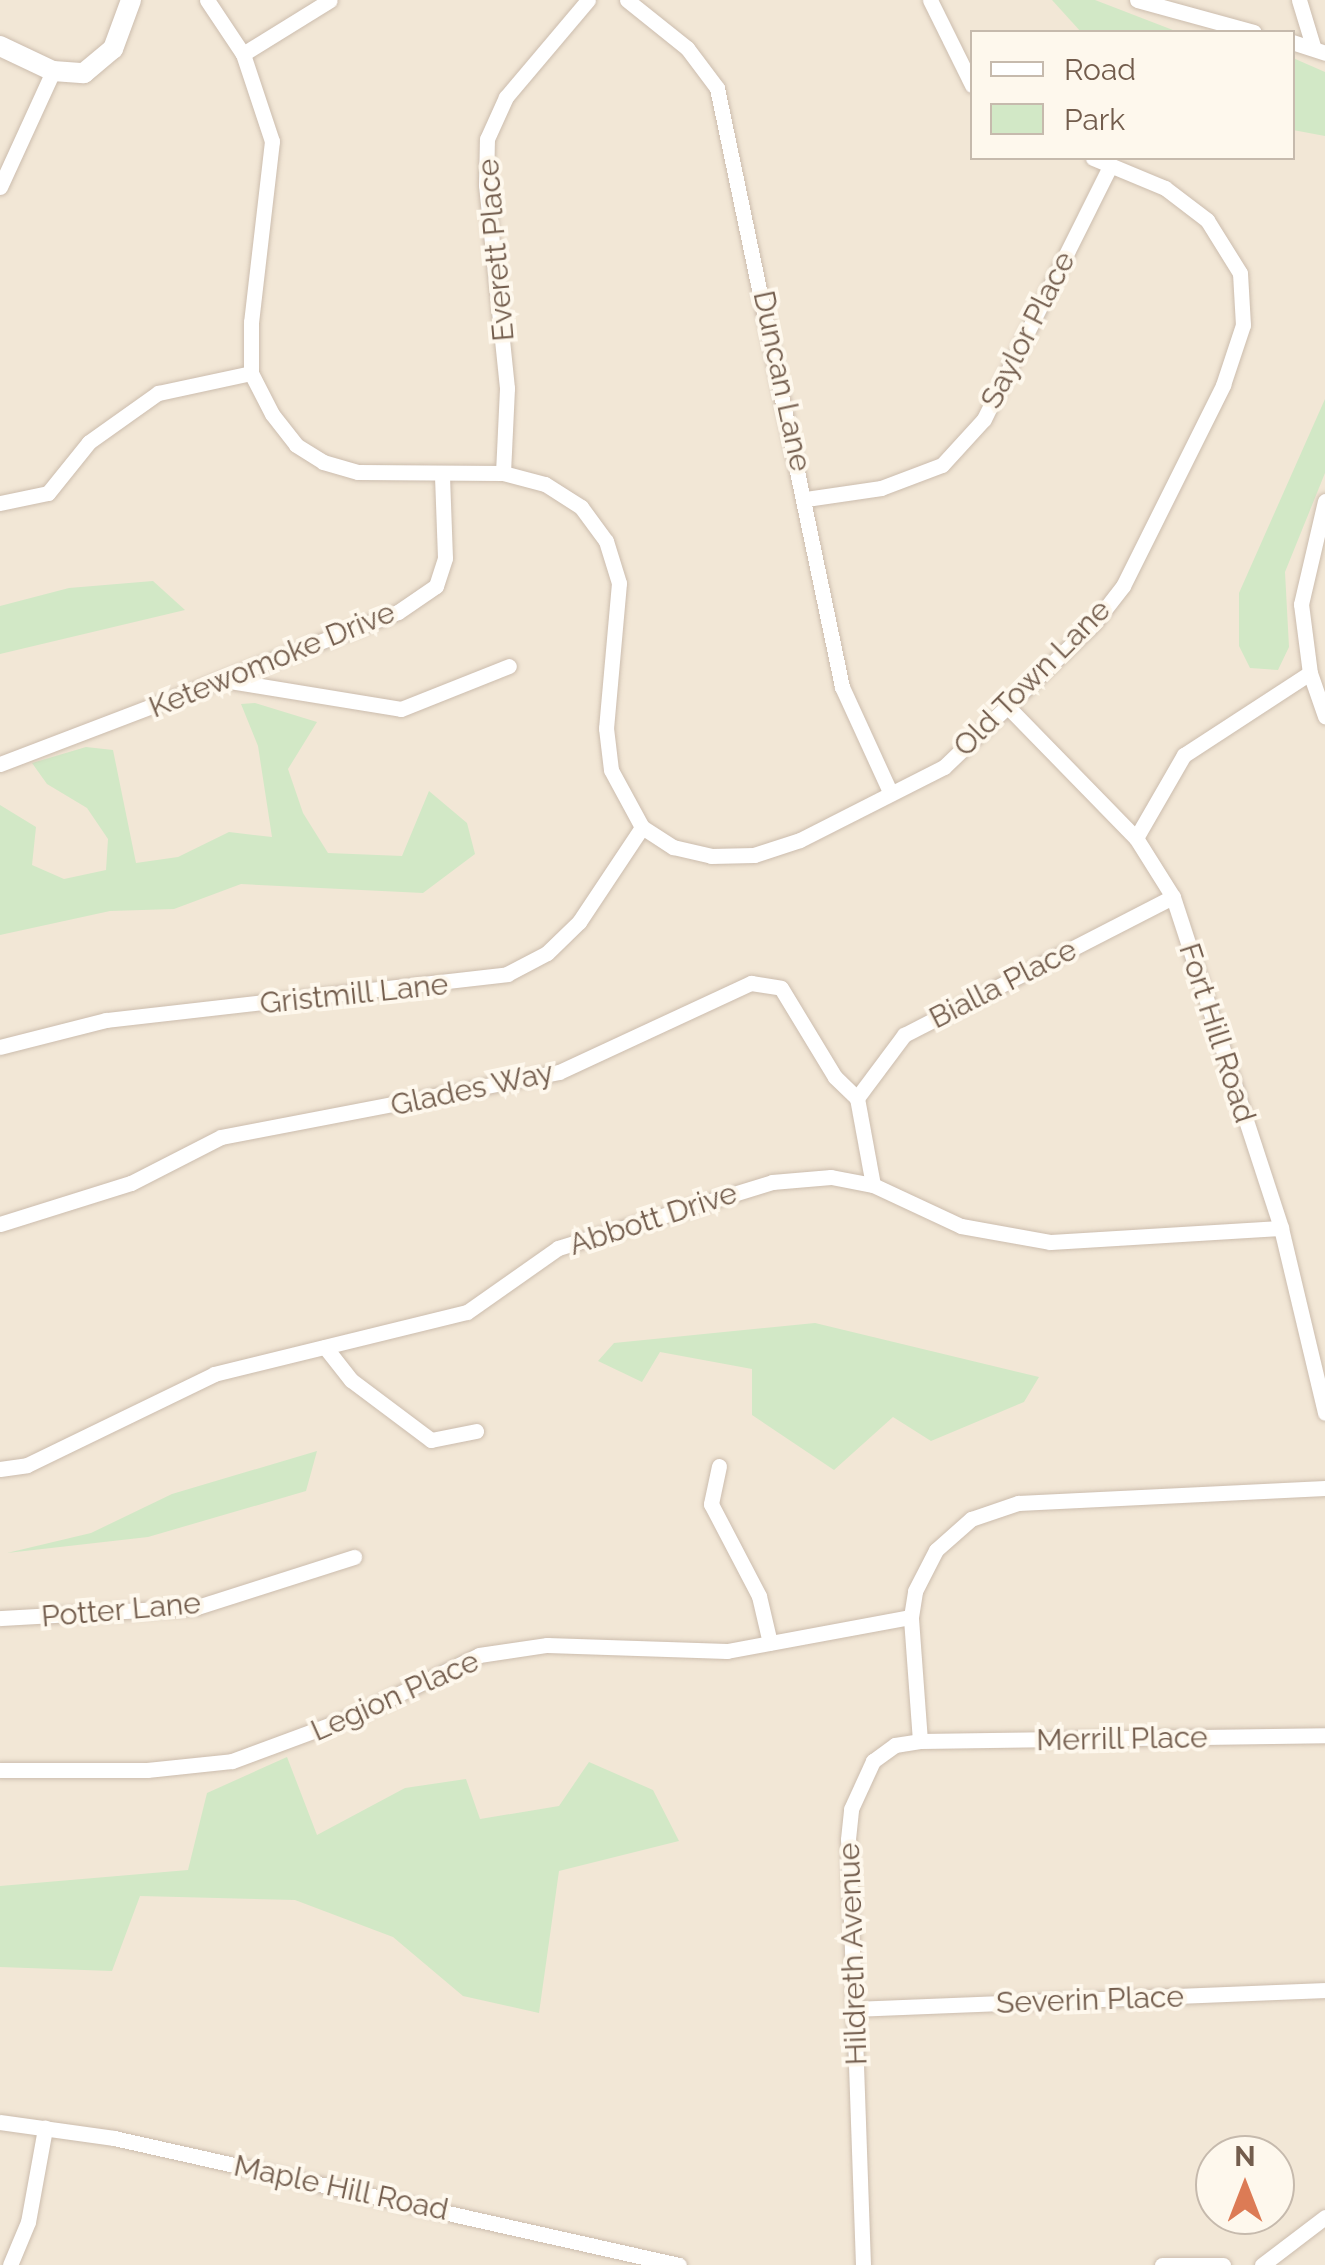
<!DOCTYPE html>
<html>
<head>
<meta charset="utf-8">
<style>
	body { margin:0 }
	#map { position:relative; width:1325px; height:2265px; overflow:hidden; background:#fbf4e7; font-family:Raleway,sans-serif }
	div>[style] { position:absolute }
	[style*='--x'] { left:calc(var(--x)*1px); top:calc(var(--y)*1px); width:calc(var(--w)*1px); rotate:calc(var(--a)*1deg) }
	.residential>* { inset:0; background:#f2e7d6 }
	.green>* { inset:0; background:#d2e8c6 }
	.roads { filter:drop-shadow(0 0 2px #ccbdae) drop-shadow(0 0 2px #ccbdae) }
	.street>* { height:15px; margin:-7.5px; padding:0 7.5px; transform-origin:7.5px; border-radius:7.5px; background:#fff }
	.secondary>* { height:20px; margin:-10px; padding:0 10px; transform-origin:10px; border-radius:10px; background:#fff }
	span { translate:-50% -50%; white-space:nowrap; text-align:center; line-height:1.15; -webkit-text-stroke:8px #fef8ed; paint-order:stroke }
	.street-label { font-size:30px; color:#735d4d }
	.legend { position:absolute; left:970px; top:30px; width:325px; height:130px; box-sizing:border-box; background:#fef8ed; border:2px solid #c6baad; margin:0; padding:12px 18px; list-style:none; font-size:30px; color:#735d4d }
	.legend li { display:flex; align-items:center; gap:20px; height:50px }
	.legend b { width:50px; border:2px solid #c6baad }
	.north { position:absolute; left:1195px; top:2135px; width:100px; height:100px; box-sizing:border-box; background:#fef8ed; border:2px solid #c6baad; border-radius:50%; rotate:0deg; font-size:28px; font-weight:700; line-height:40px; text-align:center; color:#735d4d }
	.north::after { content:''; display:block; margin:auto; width:35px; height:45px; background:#dc7b55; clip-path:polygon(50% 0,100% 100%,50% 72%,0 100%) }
</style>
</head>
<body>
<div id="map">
	<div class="residential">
		<div style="clip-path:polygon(evenodd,0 0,1325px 0,1325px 2265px,0 2265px,0 0,972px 32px,1292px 32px,1292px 158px,972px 158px,972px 32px,0 0,1215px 2155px,1275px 2155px,1275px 2215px,1215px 2215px,1215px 2155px)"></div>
	</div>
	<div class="green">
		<div style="clip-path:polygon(1052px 0,1095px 0,1178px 32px,1081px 32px)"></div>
		<div style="clip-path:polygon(1293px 58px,1325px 72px,1325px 136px,1293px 130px)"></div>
		<div style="clip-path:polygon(1325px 399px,1325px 473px,1285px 572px,1289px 647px,1278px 670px,1250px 668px,1239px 646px,1239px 593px)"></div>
		<div style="clip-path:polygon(153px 581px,185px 610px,0 654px,0 606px,69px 588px)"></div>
		<div style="clip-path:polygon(255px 703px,317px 722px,288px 769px,303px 813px,328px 853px,402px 856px,429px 791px,467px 823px,475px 854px,423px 893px,241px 884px,174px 909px,110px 911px,0 935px,0 805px,36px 827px,32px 865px,64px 879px,106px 870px,108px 839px,87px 808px,47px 784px,32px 763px,86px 747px,113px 750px,136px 863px,178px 857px,229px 832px,272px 837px,258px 746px,241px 704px)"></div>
		<div style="clip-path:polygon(815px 1323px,1039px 1377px,1024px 1402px,931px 1441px,893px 1417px,834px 1470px,752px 1415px,752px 1369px,660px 1352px,642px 1382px,598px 1361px,614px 1343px)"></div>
		<div style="clip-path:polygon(317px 1451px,306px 1491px,148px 1537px,7px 1553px,91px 1533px,172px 1494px)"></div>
		<div style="clip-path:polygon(287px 1757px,317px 1835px,405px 1788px,466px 1779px,480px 1819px,559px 1806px,589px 1762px,653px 1790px,679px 1841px,559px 1871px,539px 2013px,463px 1996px,393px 1937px,295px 1900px,140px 1896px,112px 1971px,0 1967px,0 1886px,188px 1870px,207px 1793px)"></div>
	</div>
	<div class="roads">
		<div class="street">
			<div style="--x:207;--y:0;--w:65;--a:56.3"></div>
			<div style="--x:243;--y:54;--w:92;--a:71.6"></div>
			<div style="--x:272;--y:141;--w:182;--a:96.6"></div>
			<div style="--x:251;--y:322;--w:51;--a:90"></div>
			<div style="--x:251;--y:373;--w:46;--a:62.9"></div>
			<div style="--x:272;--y:414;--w:39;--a:52"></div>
			<div style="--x:296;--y:445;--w:32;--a:32"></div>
			<div style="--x:323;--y:462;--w:36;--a:16"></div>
			<div style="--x:358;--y:472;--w:145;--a:0.4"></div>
			<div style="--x:503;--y:473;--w:43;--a:14.7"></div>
			<div style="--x:545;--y:484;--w:43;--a:32.6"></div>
			<div style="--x:581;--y:507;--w:42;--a:53.7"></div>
			<div style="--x:606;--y:541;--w:44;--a:72.8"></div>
			<div style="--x:619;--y:583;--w:146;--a:95.1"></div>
			<div style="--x:606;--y:728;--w:42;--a:83.2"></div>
			<div style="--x:611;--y:770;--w:65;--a:61.5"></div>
			<div style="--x:642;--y:827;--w:37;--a:33"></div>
			<div style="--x:673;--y:847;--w:39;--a:13"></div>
			<div style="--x:711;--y:856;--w:43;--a:-1.3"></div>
			<div style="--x:754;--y:855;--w:48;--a:-18.1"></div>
			<div style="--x:800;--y:840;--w:161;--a:-26.9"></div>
			<div style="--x:944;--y:767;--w:209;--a:-43.8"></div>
			<div style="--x:1095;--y:622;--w:46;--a:-52.1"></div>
			<div style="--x:1123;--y:586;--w:225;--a:-63.5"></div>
			<div style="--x:1223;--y:385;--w:63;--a:-71.6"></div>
			<div style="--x:1243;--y:325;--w:52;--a:-93.3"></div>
			<div style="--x:1240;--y:273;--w:62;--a:-121.9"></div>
			<div style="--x:1207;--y:220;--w:53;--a:-142.7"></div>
			<div style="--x:1165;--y:188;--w:78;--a:-157.4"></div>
			<div style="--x:627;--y:0;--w:77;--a:38.7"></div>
			<div style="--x:687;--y:48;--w:50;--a:53.1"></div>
			<div style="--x:717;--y:88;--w:612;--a:78.21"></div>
			<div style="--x:842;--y:687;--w:115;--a:65.4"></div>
			<div style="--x:930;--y:0;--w:95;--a:63.7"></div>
			<div style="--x:1137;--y:0;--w:121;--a:15.3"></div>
			<div style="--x:1299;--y:0;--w:48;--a:73.1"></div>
			<div style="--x:1292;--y:42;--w:35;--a:18"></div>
			<div style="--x:243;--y:54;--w:102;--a:-31.8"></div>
			<div style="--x:0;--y:187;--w:128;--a:-65.4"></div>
			<div style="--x:503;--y:473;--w:85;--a:-87.3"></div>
			<div style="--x:507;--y:388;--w:204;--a:-95.9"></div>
			<div style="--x:486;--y:185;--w:46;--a:-88.8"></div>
			<div style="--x:487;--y:139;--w:46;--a:-65.7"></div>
			<div style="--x:506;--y:97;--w:127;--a:-49.8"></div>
			<div style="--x:806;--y:499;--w:76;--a:-8.3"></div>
			<div style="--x:881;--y:488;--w:65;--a:-20.7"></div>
			<div style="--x:942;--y:465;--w:62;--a:-47.6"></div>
			<div style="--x:984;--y:419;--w:283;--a:-63.5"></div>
			<div style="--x:1325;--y:501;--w:106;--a:103.1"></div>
			<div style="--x:1301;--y:604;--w:70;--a:82.6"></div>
			<div style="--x:1310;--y:673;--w:46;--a:70.8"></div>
			<div style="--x:0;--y:503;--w:49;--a:-11.8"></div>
			<div style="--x:48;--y:493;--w:65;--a:-51.2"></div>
			<div style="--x:89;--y:442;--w:85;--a:-35.4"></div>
			<div style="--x:158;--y:393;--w:95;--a:-12.1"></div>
			<div style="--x:230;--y:681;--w:173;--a:9.3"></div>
			<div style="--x:401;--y:709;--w:116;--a:-21.7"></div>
			<div style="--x:1008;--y:707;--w:183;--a:45.7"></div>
			<div style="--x:1136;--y:838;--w:70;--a:57.9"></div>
			<div style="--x:1173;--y:897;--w:348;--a:71.9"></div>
			<div style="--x:1281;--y:1228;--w:190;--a:76.6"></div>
			<div style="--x:0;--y:764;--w:426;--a:-20.9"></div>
			<div style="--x:398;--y:612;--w:46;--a:-34.4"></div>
			<div style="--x:436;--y:586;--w:29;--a:-72"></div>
			<div style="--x:445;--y:558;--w:81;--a:-92.1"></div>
			<div style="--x:1136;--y:838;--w:96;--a:-60"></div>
			<div style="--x:1184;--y:755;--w:150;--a:-33.1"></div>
			<div style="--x:0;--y:1047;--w:109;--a:-14.3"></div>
			<div style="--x:106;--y:1020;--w:404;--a:-6.5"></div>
			<div style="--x:507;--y:974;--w:45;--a:-27.7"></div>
			<div style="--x:547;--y:953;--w:45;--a:-44.1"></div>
			<div style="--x:579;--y:922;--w:114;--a:-56.4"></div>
			<div style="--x:857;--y:1098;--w:79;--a:-53.3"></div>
			<div style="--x:904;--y:1035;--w:302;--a:-27.2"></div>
			<div style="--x:0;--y:1224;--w:137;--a:-17.4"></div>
			<div style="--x:131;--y:1183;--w:101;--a:-27.1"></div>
			<div style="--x:221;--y:1137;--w:344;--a:-10.9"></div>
			<div style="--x:559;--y:1072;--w:212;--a:-24.9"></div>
			<div style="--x:751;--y:983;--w:30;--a:9"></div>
			<div style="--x:781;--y:988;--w:104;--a:58.8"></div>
			<div style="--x:835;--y:1077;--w:30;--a:44"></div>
			<div style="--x:857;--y:1098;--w:88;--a:79.6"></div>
			<div style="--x:325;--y:1347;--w:42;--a:51.8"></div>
			<div style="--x:351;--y:1380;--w:100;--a:36.9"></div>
			<div style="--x:431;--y:1440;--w:46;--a:-11.3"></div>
			<div style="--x:719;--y:1466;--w:39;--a:102"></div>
			<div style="--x:711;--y:1504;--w:104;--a:62.4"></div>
			<div style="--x:759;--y:1596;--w:48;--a:76.8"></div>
			<div style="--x:0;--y:1469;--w:27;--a:-8"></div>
			<div style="--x:27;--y:1465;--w:208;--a:-25.9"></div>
			<div style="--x:214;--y:1374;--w:260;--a:-13.8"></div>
			<div style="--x:467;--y:1312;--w:111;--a:-35.1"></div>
			<div style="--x:558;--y:1248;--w:224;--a:-17.1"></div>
			<div style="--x:772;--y:1182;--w:59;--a:-4.8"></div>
			<div style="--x:831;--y:1177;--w:43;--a:10.8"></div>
			<div style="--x:873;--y:1185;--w:97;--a:25"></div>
			<div style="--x:961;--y:1226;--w:90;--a:10.2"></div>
			<div style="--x:1050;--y:1242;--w:231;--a:-3.5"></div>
			<div style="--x:0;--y:1618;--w:197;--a:-3.2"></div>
			<div style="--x:197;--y:1607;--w:165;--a:-17.7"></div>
			<div style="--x:920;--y:1741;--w:124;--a:-94.2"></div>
			<div style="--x:911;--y:1617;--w:26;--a:-81"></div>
			<div style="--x:915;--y:1591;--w:46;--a:-62.9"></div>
			<div style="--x:936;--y:1550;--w:47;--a:-41.5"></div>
			<div style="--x:971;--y:1519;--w:50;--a:-18.8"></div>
			<div style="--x:1018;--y:1503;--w:307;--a:-2.8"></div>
			<div style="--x:0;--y:1770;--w:147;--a:0"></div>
			<div style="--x:147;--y:1770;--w:85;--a:-6"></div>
			<div style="--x:232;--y:1761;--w:127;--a:-20.3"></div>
			<div style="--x:351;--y:1717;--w:142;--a:-25.8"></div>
			<div style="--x:479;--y:1655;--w:69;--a:-8.4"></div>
			<div style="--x:547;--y:1645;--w:180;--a:1.9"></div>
			<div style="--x:727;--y:1651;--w:187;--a:-10.5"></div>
			<div style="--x:854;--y:2009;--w:471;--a:-2.3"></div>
			<div style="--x:0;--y:2122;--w:115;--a:8"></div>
			<div style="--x:114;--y:2138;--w:579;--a:12.67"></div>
			<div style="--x:10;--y:2265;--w:47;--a:-67.3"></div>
			<div style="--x:28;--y:2222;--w:96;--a:-79.7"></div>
			<div style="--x:863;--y:2265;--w:426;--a:-92"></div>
			<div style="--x:848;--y:1839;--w:30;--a:-84"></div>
			<div style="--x:851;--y:1809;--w:53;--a:-65.4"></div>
			<div style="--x:873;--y:1761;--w:27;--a:-36"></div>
			<div style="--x:895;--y:1745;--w:25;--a:-9"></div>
			<div style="--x:920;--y:1741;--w:405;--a:-0.8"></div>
			<div style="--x:1162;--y:2265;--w:61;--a:0"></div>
			<div style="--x:1262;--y:2265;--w:79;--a:-37.3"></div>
		</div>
		<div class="secondary">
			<div style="--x:0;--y:46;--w:59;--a:25.3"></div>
			<div style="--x:53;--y:71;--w:31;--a:4"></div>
			<div style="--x:84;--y:73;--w:38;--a:-40"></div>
			<div style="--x:113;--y:49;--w:52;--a:-69.8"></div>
		</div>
	</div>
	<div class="street-label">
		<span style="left:496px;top:250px;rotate:-95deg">Everett Place</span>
		<span style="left:1028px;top:330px;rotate:-63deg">Saylor Place</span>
		<span style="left:782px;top:381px;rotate:78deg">Duncan Lane</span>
		<span style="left:272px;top:660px;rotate:-22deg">Ketewomoke Drive</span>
		<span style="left:1032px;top:678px;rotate:-45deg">Old Town Lane</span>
		<span style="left:1003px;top:984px;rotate:-27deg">Bialla Place</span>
		<span style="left:354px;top:994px;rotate:-6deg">Gristmill Lane</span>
		<span style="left:1217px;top:1033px;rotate:72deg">Fort Hill Road</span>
		<span style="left:472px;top:1089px;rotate:-12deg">Glades Way</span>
		<span style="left:653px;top:1219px;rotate:-18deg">Abbott Drive</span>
		<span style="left:121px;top:1610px;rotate:-5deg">Potter Lane</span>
		<span style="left:395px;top:1696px;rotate:-24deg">Legion Place</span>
		<span style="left:1122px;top:1739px;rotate:-1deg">Merrill Place</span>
		<span style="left:853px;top:1954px;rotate:-92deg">Hildreth Avenue</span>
		<span style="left:1090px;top:2000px;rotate:-2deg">Severin Place</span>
		<span style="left:341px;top:2188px;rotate:12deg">Maple Hill Road</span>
	</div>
	<ul class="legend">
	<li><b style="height:12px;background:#fff"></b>Road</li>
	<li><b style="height:28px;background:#d2e8c6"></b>Park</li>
	</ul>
	<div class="north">N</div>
</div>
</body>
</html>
